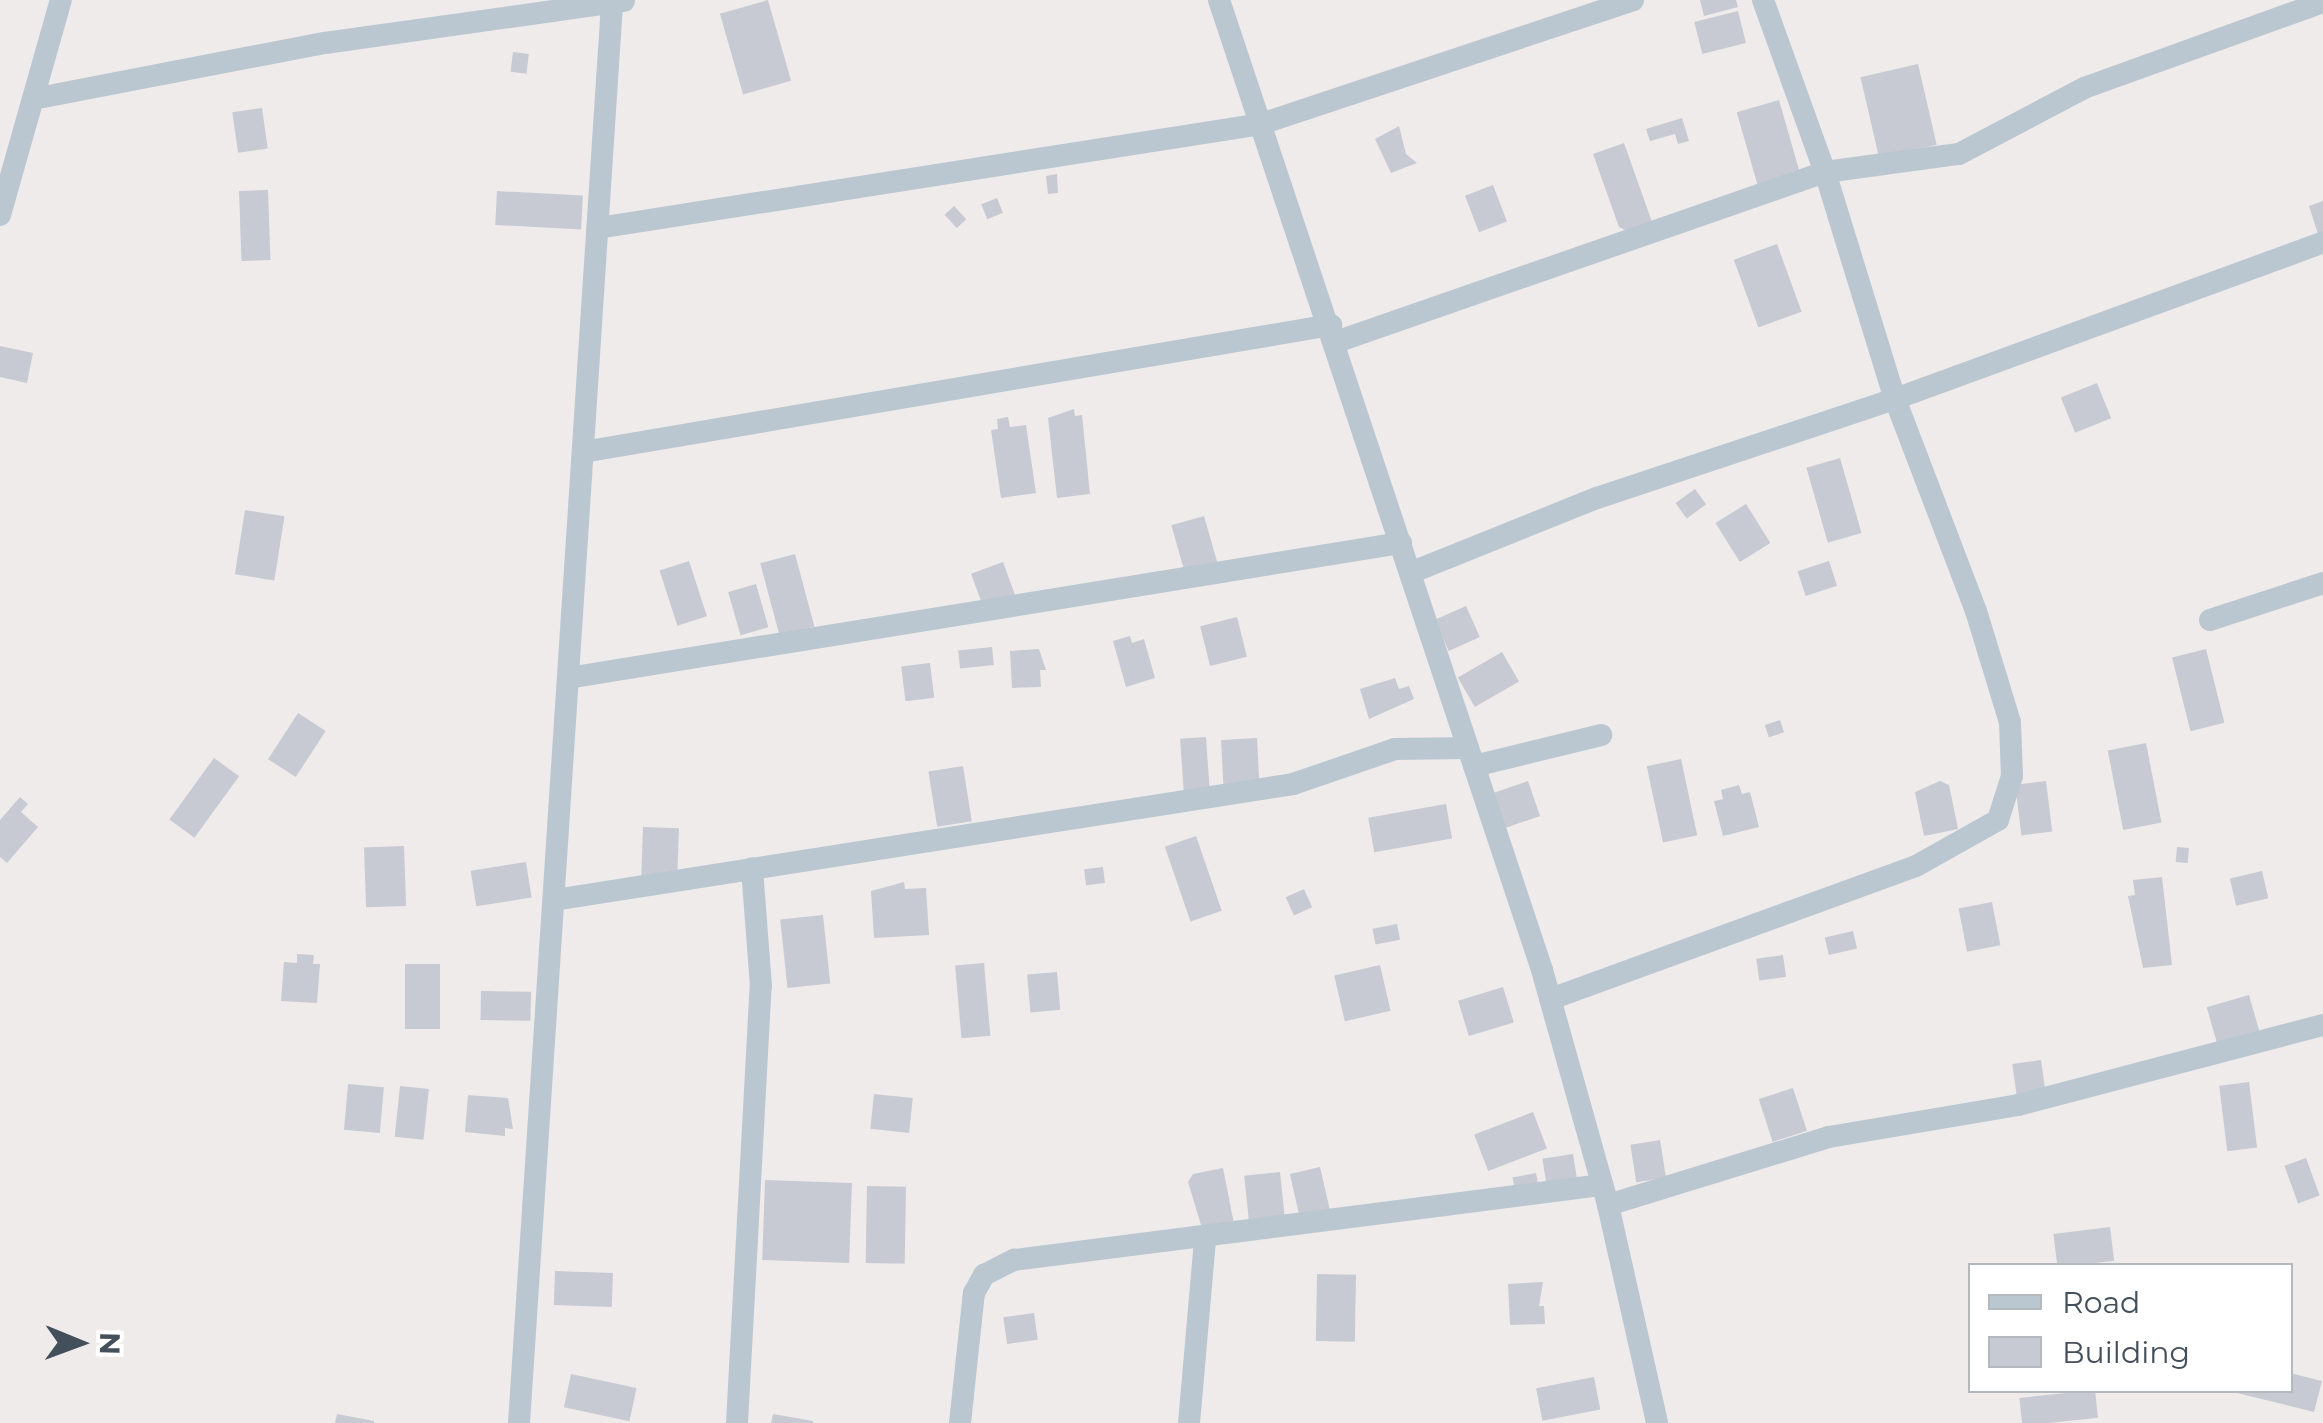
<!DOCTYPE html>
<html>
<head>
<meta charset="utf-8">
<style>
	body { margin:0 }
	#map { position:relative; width:2323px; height:1423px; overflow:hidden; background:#efebeb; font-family:Montserrat,sans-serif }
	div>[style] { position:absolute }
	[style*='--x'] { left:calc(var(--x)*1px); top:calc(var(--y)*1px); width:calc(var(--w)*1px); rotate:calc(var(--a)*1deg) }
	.building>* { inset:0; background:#c7cad2; transform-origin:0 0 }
	.street>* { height:22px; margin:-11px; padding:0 11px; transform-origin:11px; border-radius:11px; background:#bbc7d0 }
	span { translate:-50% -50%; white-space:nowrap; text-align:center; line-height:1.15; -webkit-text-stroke:9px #fff; paint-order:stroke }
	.legend { position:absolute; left:1968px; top:1263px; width:325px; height:130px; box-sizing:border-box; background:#fff; border:2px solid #b4b9bd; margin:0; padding:12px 18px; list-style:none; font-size:30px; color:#434f5a }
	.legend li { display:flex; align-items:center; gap:20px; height:50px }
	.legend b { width:50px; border:2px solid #b4b9bd }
	.north { position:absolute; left:30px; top:1293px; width:100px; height:100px; -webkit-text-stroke:8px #fff; paint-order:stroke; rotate:91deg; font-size:28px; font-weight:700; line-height:40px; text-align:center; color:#434f5a }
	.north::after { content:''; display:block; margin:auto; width:35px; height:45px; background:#434f5a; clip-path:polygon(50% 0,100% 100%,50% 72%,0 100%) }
</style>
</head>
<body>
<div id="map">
	<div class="building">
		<div style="left:768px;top:0;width:84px;height:50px;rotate:74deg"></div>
		<div style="clip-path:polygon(1700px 0,1736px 0,1738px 7px,1704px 16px)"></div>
		<div style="left:1738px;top:11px;width:33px;height:45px;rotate:76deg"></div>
		<div style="left:513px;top:52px;width:16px;height:20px;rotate:7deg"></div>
		<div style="left:1918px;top:64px;width:83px;height:59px;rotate:77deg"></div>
		<div style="left:1779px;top:100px;width:76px;height:44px;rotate:74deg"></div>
		<div style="left:262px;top:108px;width:41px;height:30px;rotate:82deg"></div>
		<div style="clip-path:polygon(1682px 118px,1689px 141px,1678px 144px,1675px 134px,1650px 141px,1646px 129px)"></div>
		<div style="clip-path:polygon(1399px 126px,1406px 154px,1417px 163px,1391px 173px,1375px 139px)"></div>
		<div style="clip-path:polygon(1624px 143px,1652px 222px,1627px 231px,1619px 227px,1593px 154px)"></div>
		<div style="clip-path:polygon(1057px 174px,1058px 193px,1048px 194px,1046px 176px)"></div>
		<div style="left:1493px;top:185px;width:39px;height:30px;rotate:69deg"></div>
		<div style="left:268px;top:190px;width:70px;height:29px;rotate:88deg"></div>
		<div style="left:497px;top:191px;width:86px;height:34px;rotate:3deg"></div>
		<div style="left:997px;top:198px;width:16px;height:17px;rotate:68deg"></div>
		<div style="clip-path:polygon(2323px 201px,2323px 236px,2319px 237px,2309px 206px)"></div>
		<div style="left:954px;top:206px;width:18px;height:13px;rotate:47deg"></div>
		<div style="left:1777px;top:244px;width:72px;height:46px;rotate:70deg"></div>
		<div style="clip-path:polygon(0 346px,33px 353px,27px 383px,0 377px)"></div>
		<div style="left:2097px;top:383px;width:38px;height:39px;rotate:68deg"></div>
		<div style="clip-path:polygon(1074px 409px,1075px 416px,1082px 415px,1090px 494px,1057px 498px,1048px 418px)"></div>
		<div style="clip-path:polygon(1008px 417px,1010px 427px,1026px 425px,1036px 493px,1001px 498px,991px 430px,998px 429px,997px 419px)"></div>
		<div style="left:1840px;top:458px;width:78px;height:35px;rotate:74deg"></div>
		<div style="left:1695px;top:489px;width:19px;height:24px;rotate:54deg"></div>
		<div style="left:1746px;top:504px;width:46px;height:36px;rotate:58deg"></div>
		<div style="left:245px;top:510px;width:40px;height:65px;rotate:9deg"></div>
		<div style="left:1204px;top:516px;width:52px;height:34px;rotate:74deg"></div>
		<div style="left:795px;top:554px;width:75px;height:36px;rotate:75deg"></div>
		<div style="left:689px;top:561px;width:58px;height:31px;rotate:72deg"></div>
		<div style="left:1829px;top:561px;width:26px;height:33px;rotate:72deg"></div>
		<div style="left:1003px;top:562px;width:35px;height:34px;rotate:70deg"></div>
		<div style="left:756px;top:584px;width:45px;height:29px;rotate:74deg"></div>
		<div style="left:1466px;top:606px;width:34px;height:34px;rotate:66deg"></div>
		<div style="left:1237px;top:617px;width:41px;height:38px;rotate:76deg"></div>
		<div style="clip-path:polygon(1130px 636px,1132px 643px,1144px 639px,1155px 678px,1126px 687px,1113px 641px)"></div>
		<div style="left:992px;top:647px;width:18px;height:34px;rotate:84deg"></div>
		<div style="clip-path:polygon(1039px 649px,1046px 670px,1040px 670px,1041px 687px,1012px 688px,1010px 651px)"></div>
		<div style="left:2206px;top:649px;width:76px;height:35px;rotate:76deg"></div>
		<div style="left:1502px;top:652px;width:34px;height:51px;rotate:60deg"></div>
		<div style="left:930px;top:663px;width:35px;height:29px;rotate:83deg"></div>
		<div style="clip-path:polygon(1395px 678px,1399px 689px,1409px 686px,1414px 699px,1369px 719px,1360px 689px)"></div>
		<div style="left:298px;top:713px;width:33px;height:55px;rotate:33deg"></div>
		<div style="left:1780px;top:720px;width:13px;height:16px;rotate:72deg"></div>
		<div style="left:1206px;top:737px;width:55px;height:26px;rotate:86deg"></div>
		<div style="left:1257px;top:738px;width:45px;height:36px;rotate:87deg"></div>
		<div style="left:2146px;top:743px;width:81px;height:39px;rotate:79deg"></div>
		<div style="left:214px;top:758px;width:31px;height:76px;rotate:36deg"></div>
		<div style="left:1681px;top:759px;width:78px;height:35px;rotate:78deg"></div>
		<div style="left:963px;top:766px;width:56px;height:35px;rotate:81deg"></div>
		<div style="left:1528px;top:781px;width:37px;height:40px;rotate:71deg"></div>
		<div style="clip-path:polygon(1940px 781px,1949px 785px,1958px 829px,1924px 836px,1915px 792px)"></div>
		<div style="left:2046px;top:781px;width:51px;height:31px;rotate:83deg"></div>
		<div style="clip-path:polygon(1739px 785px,1742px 794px,1750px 792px,1759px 827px,1723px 836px,1714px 801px,1723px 799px,1721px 790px)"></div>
		<div style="clip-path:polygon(20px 797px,28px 804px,21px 812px,38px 827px,7px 863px,0 857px,0 820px)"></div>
		<div style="left:1446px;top:804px;width:35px;height:79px;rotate:80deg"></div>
		<div style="left:643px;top:827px;width:36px;height:49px;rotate:2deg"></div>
		<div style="left:1196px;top:836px;width:79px;height:33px;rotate:71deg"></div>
		<div style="left:404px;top:846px;width:60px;height:40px;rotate:88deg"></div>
		<div style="left:2177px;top:847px;width:12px;height:15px;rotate:5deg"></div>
		<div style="left:526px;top:862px;width:36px;height:56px;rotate:81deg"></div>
		<div style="left:1103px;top:867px;width:16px;height:19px;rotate:83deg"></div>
		<div style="left:2262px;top:871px;width:28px;height:33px;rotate:77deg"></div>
		<div style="clip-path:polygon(2162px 877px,2172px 965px,2143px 968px,2128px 896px,2135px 895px,2133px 880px)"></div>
		<div style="clip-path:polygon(904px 882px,905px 889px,926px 888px,929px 935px,874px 938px,871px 891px)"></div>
		<div style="left:1304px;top:889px;width:20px;height:20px;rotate:66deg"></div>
		<div style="left:1992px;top:902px;width:44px;height:34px;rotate:79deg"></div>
		<div style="left:823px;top:915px;width:69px;height:43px;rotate:84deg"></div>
		<div style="left:1397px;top:924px;width:16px;height:25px;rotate:79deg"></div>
		<div style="left:1853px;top:931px;width:18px;height:29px;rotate:77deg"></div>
		<div style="clip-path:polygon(297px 954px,314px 955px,313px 964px,320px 964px,317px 1003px,281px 1001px,284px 962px,297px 963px)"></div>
		<div style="left:1783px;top:955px;width:22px;height:27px;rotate:82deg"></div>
		<div style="left:984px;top:963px;width:73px;height:29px;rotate:85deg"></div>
		<div style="left:440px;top:964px;width:65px;height:35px;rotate:90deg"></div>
		<div style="left:1380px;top:965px;width:47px;height:47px;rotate:77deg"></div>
		<div style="left:1057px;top:972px;width:38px;height:30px;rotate:85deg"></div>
		<div style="left:1503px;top:987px;width:37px;height:47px;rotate:73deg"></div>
		<div style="left:481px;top:991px;width:50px;height:29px;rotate:1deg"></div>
		<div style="left:2249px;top:995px;width:37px;height:44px;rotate:74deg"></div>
		<div style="left:2041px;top:1060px;width:34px;height:29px;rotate:82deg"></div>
		<div style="left:2249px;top:1082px;width:66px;height:30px;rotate:83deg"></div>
		<div style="left:348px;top:1084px;width:36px;height:46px;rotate:5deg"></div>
		<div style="left:400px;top:1086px;width:29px;height:51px;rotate:6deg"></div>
		<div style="left:1793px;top:1088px;width:45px;height:36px;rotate:72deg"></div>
		<div style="left:874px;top:1094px;width:39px;height:35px;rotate:6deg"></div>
		<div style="clip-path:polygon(468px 1095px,508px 1098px,513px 1129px,505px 1128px,505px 1136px,465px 1132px)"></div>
		<div style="left:1533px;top:1112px;width:39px;height:63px;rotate:69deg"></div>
		<div style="left:1660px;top:1140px;width:38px;height:30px;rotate:81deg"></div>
		<div style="left:1573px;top:1154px;width:32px;height:31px;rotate:81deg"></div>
		<div style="left:2306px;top:1158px;width:40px;height:23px;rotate:70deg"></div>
		<div style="left:1320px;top:1167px;width:51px;height:31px;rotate:77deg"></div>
		<div style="clip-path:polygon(1223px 1168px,1235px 1229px,1204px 1235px,1188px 1182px,1193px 1174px)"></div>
		<div style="left:1280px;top:1172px;width:53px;height:36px;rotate:84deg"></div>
		<div style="left:1536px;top:1173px;width:15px;height:24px;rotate:79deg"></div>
		<div style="left:765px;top:1180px;width:87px;height:80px;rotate:2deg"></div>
		<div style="left:867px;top:1186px;width:39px;height:77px;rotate:1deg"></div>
		<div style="left:2110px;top:1227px;width:34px;height:57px;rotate:83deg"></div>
		<div style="left:555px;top:1271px;width:58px;height:34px;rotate:2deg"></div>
		<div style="left:1317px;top:1274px;width:39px;height:67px;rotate:1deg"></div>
		<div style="clip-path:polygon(1543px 1282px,1539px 1306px,1544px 1306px,1545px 1324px,1510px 1325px,1508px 1284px)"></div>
		<div style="left:1034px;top:1313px;width:27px;height:31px;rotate:82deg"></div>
		<div style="clip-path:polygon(2290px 1373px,2322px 1381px,2314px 1412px,2233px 1392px,2290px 1390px)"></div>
		<div style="left:571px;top:1374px;width:67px;height:34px;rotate:12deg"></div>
		<div style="left:1594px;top:1377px;width:33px;height:59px;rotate:79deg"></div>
		<div style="left:2095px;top:1390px;width:28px;height:76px;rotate:84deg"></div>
		<div style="clip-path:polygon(337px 1414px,374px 1421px,374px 1423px,335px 1423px)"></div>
		<div style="clip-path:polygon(773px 1414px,813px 1421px,813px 1423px,771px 1423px)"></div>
	</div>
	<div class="street">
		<div style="--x:1219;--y:0;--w:1022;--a:71.58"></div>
		<div style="--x:1542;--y:970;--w:244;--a:74.3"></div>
		<div style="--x:1608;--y:1205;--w:223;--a:77.3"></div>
		<div style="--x:1763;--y:0;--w:183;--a:70.2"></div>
		<div style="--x:1825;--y:172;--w:135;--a:-7.7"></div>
		<div style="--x:1959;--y:154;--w:141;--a:-27.8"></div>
		<div style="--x:2084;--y:88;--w:254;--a:-19.8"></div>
		<div style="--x:33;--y:99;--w:297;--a:-10.9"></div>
		<div style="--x:325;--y:43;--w:302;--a:-8"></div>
		<div style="--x:0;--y:215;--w:223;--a:-74.2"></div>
		<div style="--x:598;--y:228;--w:671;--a:-8.91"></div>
		<div style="--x:1261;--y:124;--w:392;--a:-18.4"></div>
		<div style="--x:1336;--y:342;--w:518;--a:-19.17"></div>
		<div style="--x:1825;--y:172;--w:238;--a:72.9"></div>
		<div style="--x:1895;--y:399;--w:227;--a:69.1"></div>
		<div style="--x:1976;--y:611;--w:116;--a:73"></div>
		<div style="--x:2010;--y:722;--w:54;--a:87.9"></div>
		<div style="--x:2012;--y:776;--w:46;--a:107.7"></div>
		<div style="--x:1998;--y:820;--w:94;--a:150.7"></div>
		<div style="--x:1916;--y:866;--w:389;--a:160"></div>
		<div style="--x:583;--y:452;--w:759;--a:-9.64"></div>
		<div style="--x:1410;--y:573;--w:201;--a:-21.9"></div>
		<div style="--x:1597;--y:498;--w:314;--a:-18.4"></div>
		<div style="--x:1895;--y:399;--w:456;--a:-20.1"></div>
		<div style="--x:2210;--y:620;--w:119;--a:-18.1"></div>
		<div style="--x:568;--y:678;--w:844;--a:-9.21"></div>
		<div style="--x:1474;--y:766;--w:131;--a:-13.7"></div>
		<div style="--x:554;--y:900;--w:748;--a:-8.92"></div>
		<div style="--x:1293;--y:784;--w:108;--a:-18.9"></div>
		<div style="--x:1395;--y:749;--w:73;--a:-0.8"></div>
		<div style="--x:1608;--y:1205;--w:231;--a:-17.1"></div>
		<div style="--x:1829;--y:1137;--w:192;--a:-9.6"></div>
		<div style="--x:2018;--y:1105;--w:315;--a:-14.7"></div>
		<div style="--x:519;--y:1423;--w:1422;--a:-86.25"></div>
		<div style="--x:737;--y:1423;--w:438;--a:-86.9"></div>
		<div style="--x:761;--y:986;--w:118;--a:-94.4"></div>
		<div style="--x:960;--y:1423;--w:131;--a:-83.9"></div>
		<div style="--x:974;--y:1293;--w:21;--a:-61"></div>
		<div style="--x:984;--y:1275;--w:34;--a:-27"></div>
		<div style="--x:1014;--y:1260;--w:593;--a:-7.27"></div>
		<div style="--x:1189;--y:1423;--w:185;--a:-85"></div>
	</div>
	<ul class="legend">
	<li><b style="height:12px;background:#bbc7d0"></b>Road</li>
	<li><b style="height:28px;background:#c7cad2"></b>Building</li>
	</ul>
	<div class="north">N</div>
</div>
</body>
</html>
